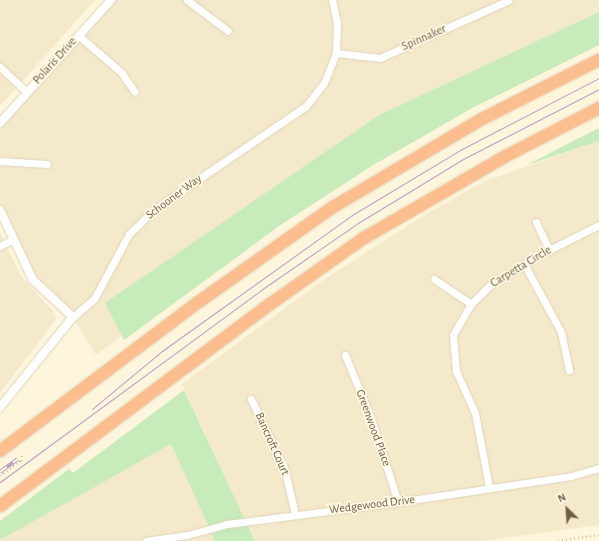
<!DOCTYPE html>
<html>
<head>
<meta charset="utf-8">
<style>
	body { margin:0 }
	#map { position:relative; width:599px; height:541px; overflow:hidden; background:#fdf6dd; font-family:"Alegreya Sans",sans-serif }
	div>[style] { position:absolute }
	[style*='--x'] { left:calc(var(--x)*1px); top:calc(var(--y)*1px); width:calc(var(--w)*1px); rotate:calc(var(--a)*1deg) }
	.residential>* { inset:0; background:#f5e9cb }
	.green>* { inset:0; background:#c7ebbb }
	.path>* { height:1.5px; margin-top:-0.75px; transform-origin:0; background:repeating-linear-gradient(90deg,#d8bb97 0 1px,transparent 0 4px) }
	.roads { filter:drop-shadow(0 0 1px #e1d3b9) drop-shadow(0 0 1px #e1d3b9) }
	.minor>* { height:7px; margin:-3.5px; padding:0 3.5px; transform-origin:3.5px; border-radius:3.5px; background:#fff }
	.tertiary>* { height:8px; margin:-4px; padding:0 4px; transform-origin:4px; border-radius:4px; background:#fff }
	.motorway>* { height:12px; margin:-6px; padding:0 6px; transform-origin:6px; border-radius:6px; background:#fcbe8f }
	.tram>* { height:1px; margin:-0.5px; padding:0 0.5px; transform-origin:0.5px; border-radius:0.5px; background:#ba9dc5 }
	.rail>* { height:4px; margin-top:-2px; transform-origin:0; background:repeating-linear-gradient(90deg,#fff9e4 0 8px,#ba9dc5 0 16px); box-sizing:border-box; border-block:1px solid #ba9dc5 }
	span { translate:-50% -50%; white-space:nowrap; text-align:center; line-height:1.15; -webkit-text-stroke:3.5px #fff9e4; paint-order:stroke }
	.street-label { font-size:12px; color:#735d45 }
	.north { position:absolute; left:547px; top:489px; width:40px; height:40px; -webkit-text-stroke:3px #fff9e4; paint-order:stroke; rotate:335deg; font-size:11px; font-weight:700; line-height:16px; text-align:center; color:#735d45 }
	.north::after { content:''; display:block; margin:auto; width:14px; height:18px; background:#735d45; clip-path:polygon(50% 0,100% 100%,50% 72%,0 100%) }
</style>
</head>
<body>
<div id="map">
	<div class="residential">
		<div style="clip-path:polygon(0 0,95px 0,0 106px)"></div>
		<div style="clip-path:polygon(111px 0,599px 0,599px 12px,379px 115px,106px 303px,122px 336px,96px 355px,73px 317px,33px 280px,0 210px,0 123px)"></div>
		<div style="clip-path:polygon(599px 141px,599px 525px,483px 541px,255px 541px,182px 384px,322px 281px,416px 220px,485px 181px)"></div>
		<div style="clip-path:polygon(0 232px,21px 276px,53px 311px,56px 319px,0 393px)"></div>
		<div style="clip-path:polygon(171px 444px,215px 541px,0 541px,11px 532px)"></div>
	</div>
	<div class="green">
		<div style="clip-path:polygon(599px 12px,599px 45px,474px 107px,375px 164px,282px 224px,124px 340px,105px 303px,379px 115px)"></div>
		<div style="clip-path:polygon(599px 128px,599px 141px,527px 165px,571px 142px)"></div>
		<div style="clip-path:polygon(184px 390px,255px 541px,215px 541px,171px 444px,0 540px,0 521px,69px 469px,73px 473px)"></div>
	</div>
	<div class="path">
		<div style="--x:0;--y:476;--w:26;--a:-36"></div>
		<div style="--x:21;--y:461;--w:7;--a:-82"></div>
		<div style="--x:558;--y:541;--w:41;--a:-8.3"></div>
	</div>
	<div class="roads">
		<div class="minor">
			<div style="--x:187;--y:0;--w:51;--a:37.1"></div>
			<div style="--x:79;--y:36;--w:55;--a:40.6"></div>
			<div style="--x:121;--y:72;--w:24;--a:55"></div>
			<div style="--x:336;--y:53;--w:44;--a:6.5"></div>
			<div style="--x:380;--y:58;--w:141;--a:-24.2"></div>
			<div style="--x:0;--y:67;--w:37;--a:43"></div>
			<div style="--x:0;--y:161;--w:47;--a:3.7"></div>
			<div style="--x:536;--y:222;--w:31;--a:65"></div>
			<div style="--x:0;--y:246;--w:15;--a:-28"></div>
			<div style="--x:524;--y:264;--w:77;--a:61.4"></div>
			<div style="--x:561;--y:332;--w:39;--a:78"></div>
			<div style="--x:434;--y:279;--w:45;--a:34"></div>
			<div style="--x:73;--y:317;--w:28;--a:-41"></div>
			<div style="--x:94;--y:299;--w:74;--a:-61.7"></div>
			<div style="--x:129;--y:234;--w:37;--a:-44"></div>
			<div style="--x:156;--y:208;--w:181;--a:-34.2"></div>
			<div style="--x:306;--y:106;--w:29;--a:-52"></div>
			<div style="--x:324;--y:83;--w:32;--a:-68"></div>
			<div style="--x:336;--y:53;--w:30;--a:-88"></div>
			<div style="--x:337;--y:23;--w:24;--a:-102"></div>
			<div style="--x:345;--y:355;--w:68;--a:67.6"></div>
			<div style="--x:371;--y:418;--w:88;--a:72.2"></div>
			<div style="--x:251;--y:399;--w:76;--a:64.1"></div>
			<div style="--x:284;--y:467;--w:48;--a:76.8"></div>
			<div style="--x:489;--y:487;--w:75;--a:-100.7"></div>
			<div style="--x:475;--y:413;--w:46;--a:-114.3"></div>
			<div style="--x:456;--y:371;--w:36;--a:-95"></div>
			<div style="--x:453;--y:335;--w:36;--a:-60"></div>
			<div style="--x:471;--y:304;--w:27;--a:-45"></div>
			<div style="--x:490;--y:285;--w:69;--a:-30.7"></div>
			<div style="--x:549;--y:250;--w:56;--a:-26.6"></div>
			<div style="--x:146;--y:541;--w:41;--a:-8.3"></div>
			<div style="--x:187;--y:535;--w:41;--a:-15.4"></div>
			<div style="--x:227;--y:524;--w:172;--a:-7.3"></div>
			<div style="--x:398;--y:502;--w:175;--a:-8.5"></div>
			<div style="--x:571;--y:476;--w:29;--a:-16"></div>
		</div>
		<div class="tertiary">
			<div style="--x:0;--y:123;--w:166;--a:-47.9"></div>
			<div style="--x:0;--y:210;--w:77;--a:64.8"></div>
			<div style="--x:33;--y:280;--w:54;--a:42.8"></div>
			<div style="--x:73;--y:317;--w:116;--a:129"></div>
		</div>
		<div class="motorway">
			<div style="--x:0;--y:451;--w:250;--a:-36.9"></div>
			<div style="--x:200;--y:301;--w:163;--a:-35.3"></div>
			<div style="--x:333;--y:207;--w:173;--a:-30.6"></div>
			<div style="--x:482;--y:119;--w:131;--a:-26.8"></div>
			<div style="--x:0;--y:506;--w:336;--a:-36.8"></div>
			<div style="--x:269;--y:305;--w:116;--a:-35.2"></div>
			<div style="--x:364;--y:238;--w:164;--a:-30"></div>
			<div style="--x:506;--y:156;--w:105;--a:-27.3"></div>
		</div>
	</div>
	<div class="tram">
		<div style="--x:92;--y:409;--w:91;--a:-39.6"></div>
		<div style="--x:162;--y:351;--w:234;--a:-35.6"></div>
		<div style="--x:352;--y:215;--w:126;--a:-31"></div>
		<div style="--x:460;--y:150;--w:157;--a:-27.4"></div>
		<div style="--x:0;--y:482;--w:324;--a:-36.3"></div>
		<div style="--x:261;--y:290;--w:118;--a:-34.6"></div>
		<div style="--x:358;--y:223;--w:125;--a:-31.3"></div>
		<div style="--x:465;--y:158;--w:151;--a:-27.2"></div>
	</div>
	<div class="rail">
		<div style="--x:0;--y:472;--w:22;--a:-36"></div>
	</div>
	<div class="street-label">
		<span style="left:424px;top:38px;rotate:-24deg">Spinnaker</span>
		<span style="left:55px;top:61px;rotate:-48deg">Polaris Drive</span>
		<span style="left:174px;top:197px;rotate:-37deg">Schooner Way</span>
		<span style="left:521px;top:267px;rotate:-31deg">Carpetta Circle</span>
		<span style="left:373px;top:428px;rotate:70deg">Greenwood Place</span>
		<span style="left:272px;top:444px;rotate:66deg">Bancroft Court</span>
		<span style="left:372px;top:505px;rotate:-7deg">Wedgewood Drive</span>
	</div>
	<div class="north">N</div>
</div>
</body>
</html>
